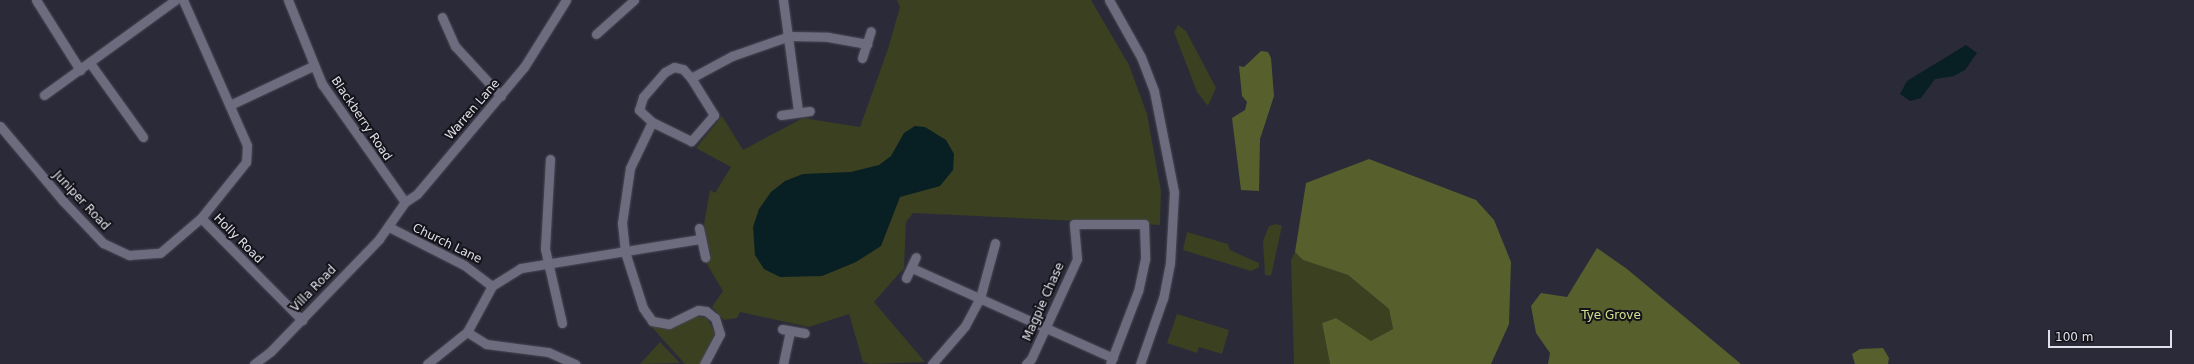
<!DOCTYPE html>
<html>
<head>
<meta charset="utf-8">
<style>
	body { margin:0 }
	#map { position:relative; width:2194px; height:364px; overflow:hidden; background:#2b2a39; font-family:"DejaVu Sans",sans-serif }
	div>[style] { position:absolute }
	[style*='--x'] { left:calc(var(--x)*1px); top:calc(var(--y)*1px); width:calc(var(--w)*1px); rotate:calc(var(--a)*1deg) }
	.green>* { inset:0; background:#3a4020 }
	.forest>* { inset:0; background:#57602c }
	.water>* { inset:0; background:#081f23 }
	.roads { filter:drop-shadow(0 0 1px #494855) drop-shadow(0 0 1px #494855) }
	.minor>* { height:9px; margin:-4.5px; padding:0 4.5px; transform-origin:4.5px; border-radius:4.5px; background:#6d6c7e }
	span { translate:-50% -50%; white-space:nowrap; text-align:center; line-height:1.15; -webkit-text-stroke:4px #14131a; paint-order:stroke }
	.street-label { font-size:12px; color:#e0e0ea }
	.park-label { font-size:12px; color:#d1e08f }
	.scale { position:absolute; left:2048px; top:330px; width:124px; height:18px; box-sizing:border-box; border:2px solid #e0e0ea; border-top:0; padding-left:5px; font-size:12px; line-height:14px; white-space:nowrap; color:#e0e0ea; -webkit-text-stroke:3px #14131a; paint-order:stroke }
</style>
</head>
<body>
<div id="map">
	<div class="green">
		<div style="clip-path:polygon(897px 0,1091px 0,1129px 65px,1147px 114px,1161px 191px,1160px 225px,913px 213px,906px 222px,904px 268px,874px 302px,925px 362px,870px 364px,863px 362px,849px 314px,809px 327px,740px 312px,737px 318px,724px 320px,712px 307px,723px 291px,704px 259px,711px 256px,704px 224px,710px 190px,715px 193px,731px 167px,696px 148px,722px 116px,743px 150px,803px 118px,860px 127px,888px 49px,900px 7px)"></div>
		<div style="clip-path:polygon(1178px 25px,1186px 31px,1216px 88px,1208px 106px,1197px 92px,1174px 32px)"></div>
		<div style="clip-path:polygon(1277px 224px,1282px 226px,1271px 276px,1265px 275px,1263px 241px,1269px 226px)"></div>
		<div style="clip-path:polygon(1187px 232px,1228px 244px,1230px 250px,1259px 263px,1259px 267px,1251px 271px,1183px 250px)"></div>
		<div style="clip-path:polygon(1295px 252px,1303px 260px,1348px 275px,1389px 309px,1393px 329px,1371px 342px,1336px 318px,1322px 323px,1330px 364px,1294px 364px,1291px 260px)"></div>
		<div style="clip-path:polygon(1177px 314px,1229px 330px,1222px 354px,1199px 347px,1197px 353px,1167px 343px)"></div>
		<div style="clip-path:polygon(694px 316px,707px 318px,715px 333px,700px 364px,685px 364px,650px 325px,665px 328px)"></div>
		<div style="clip-path:polygon(660px 342px,680px 363px,640px 364px)"></div>
	</div>
	<div class="forest">
		<div style="clip-path:polygon(1261px 51px,1268px 52px,1271px 58px,1274px 96px,1260px 139px,1259px 191px,1241px 190px,1232px 118px,1245px 110px,1247px 102px,1242px 96px,1239px 66px,1244px 67px)"></div>
		<div style="clip-path:polygon(1369px 159px,1476px 200px,1494px 220px,1511px 262px,1509px 324px,1491px 364px,1330px 364px,1322px 323px,1336px 318px,1371px 341px,1393px 329px,1389px 309px,1348px 275px,1303px 260px,1295px 252px,1306px 183px)"></div>
		<div style="clip-path:polygon(1597px 248px,1627px 269px,1741px 364px,1544px 364px,1548px 364px,1550px 353px,1536px 333px,1531px 306px,1541px 293px,1567px 297px)"></div>
		<div style="clip-path:polygon(1883px 348px,1889px 358px,1888px 364px,1855px 364px,1852px 354px,1860px 349px)"></div>
	</div>
	<div class="water">
		<div style="clip-path:polygon(1966px 45px,1977px 53px,1965px 70px,1954px 76px,1935px 79px,1921px 98px,1910px 101px,1900px 94px,1907px 81px)"></div>
		<div style="clip-path:polygon(915px 126px,925px 127px,946px 140px,954px 154px,953px 170px,940px 186px,900px 197px,881px 246px,856px 262px,822px 276px,780px 277px,764px 269px,755px 255px,753px 227px,759px 209px,771px 192px,785px 181px,803px 174px,851px 172px,879px 165px,891px 156px,904px 133px)"></div>
	</div>
	<div class="roads">
		<div class="minor">
			<div style="--x:36;--y:0;--w:83;--a:57.8"></div>
			<div style="--x:183;--y:0;--w:158;--a:66.2"></div>
			<div style="--x:247;--y:145;--w:17;--a:93"></div>
			<div style="--x:246;--y:162;--w:72;--a:128.8"></div>
			<div style="--x:201;--y:218;--w:144;--a:45.3"></div>
			<div style="--x:288;--y:0;--w:91;--a:68"></div>
			<div style="--x:322;--y:84;--w:144;--a:54.9"></div>
			<div style="--x:783;--y:0;--w:112;--a:82.3"></div>
			<div style="--x:1109;--y:0;--w:65;--a:60.7"></div>
			<div style="--x:1141;--y:57;--w:36;--a:69"></div>
			<div style="--x:1154;--y:91;--w:103;--a:78.8"></div>
			<div style="--x:1174;--y:192;--w:71;--a:93.2"></div>
			<div style="--x:1170;--y:263;--w:36;--a:101"></div>
			<div style="--x:1163;--y:298;--w:70;--a:109.2"></div>
			<div style="--x:442;--y:17;--w:32;--a:66"></div>
			<div style="--x:455;--y:46;--w:68;--a:47.4"></div>
			<div style="--x:596;--y:34;--w:51;--a:-41.8"></div>
			<div style="--x:862;--y:58;--w:28;--a:-72"></div>
			<div style="--x:90;--y:63;--w:91;--a:54.4"></div>
			<div style="--x:674;--y:67;--w:9;--a:13"></div>
			<div style="--x:683;--y:69;--w:12;--a:48"></div>
			<div style="--x:691;--y:78;--w:44;--a:58.1"></div>
			<div style="--x:714;--y:115;--w:35;--a:131"></div>
			<div style="--x:691;--y:141;--w:43;--a:-154"></div>
			<div style="--x:652;--y:122;--w:18;--a:-137"></div>
			<div style="--x:639;--y:110;--w:14;--a:-73"></div>
			<div style="--x:643;--y:97;--w:33;--a:-49"></div>
			<div style="--x:665;--y:72;--w:10;--a:-29"></div>
			<div style="--x:691;--y:78;--w:47;--a:-28.2"></div>
			<div style="--x:732;--y:56;--w:60;--a:-19.3"></div>
			<div style="--x:789;--y:36;--w:39;--a:1"></div>
			<div style="--x:828;--y:37;--w:40;--a:10"></div>
			<div style="--x:44;--y:95;--w:162;--a:-35.9"></div>
			<div style="--x:230;--y:105;--w:92;--a:-25.2"></div>
			<div style="--x:781;--y:115;--w:29;--a:-8"></div>
			<div style="--x:652;--y:122;--w:51;--a:115.6"></div>
			<div style="--x:630;--y:168;--w:56;--a:98.3"></div>
			<div style="--x:622;--y:223;--w:29;--a:84"></div>
			<div style="--x:625;--y:252;--w:59;--a:72.2"></div>
			<div style="--x:643;--y:308;--w:16;--a:55"></div>
			<div style="--x:652;--y:321;--w:17;--a:10"></div>
			<div style="--x:669;--y:324;--w:32;--a:-26"></div>
			<div style="--x:698;--y:310;--w:8;--a:7"></div>
			<div style="--x:706;--y:311;--w:11;--a:38"></div>
			<div style="--x:715;--y:318;--w:17;--a:73"></div>
			<div style="--x:720;--y:334;--w:34;--a:118"></div>
			<div style="--x:0;--y:126;--w:99;--a:49.9"></div>
			<div style="--x:64;--y:202;--w:57;--a:46.4"></div>
			<div style="--x:103;--y:243;--w:29;--a:25"></div>
			<div style="--x:129;--y:255;--w:31;--a:-4"></div>
			<div style="--x:160;--y:253;--w:54;--a:-40.5"></div>
			<div style="--x:550;--y:159;--w:90;--a:93.2"></div>
			<div style="--x:545;--y:249;--w:76;--a:77.1"></div>
			<div style="--x:389;--y:227;--w:84;--a:26.9"></div>
			<div style="--x:464;--y:265;--w:35;--a:37"></div>
			<div style="--x:699;--y:228;--w:30;--a:78"></div>
			<div style="--x:912;--y:268;--w:220;--a:24.1"></div>
			<div style="--x:906;--y:278;--w:23;--a:-65"></div>
			<div style="--x:782;--y:329;--w:23;--a:10"></div>
			<div style="--x:467;--y:332;--w:22;--a:32"></div>
			<div style="--x:486;--y:344;--w:63;--a:7.4"></div>
			<div style="--x:548;--y:352;--w:30;--a:24"></div>
			<div style="--x:254;--y:364;--w:21;--a:-37"></div>
			<div style="--x:271;--y:351;--w:156;--a:-46"></div>
			<div style="--x:379;--y:239;--w:45;--a:-54.9"></div>
			<div style="--x:405;--y:202;--w:14;--a:-34"></div>
			<div style="--x:417;--y:194;--w:166;--a:-49.9"></div>
			<div style="--x:524;--y:67;--w:79;--a:-57.9"></div>
			<div style="--x:427;--y:364;--w:51;--a:-38.7"></div>
			<div style="--x:467;--y:332;--w:52;--a:-61.5"></div>
			<div style="--x:492;--y:286;--w:34;--a:-32"></div>
			<div style="--x:521;--y:268;--w:182;--a:-9.2"></div>
			<div style="--x:783;--y:364;--w:33;--a:-78"></div>
			<div style="--x:932;--y:364;--w:50;--a:-49"></div>
			<div style="--x:965;--y:326;--w:32;--a:-62"></div>
			<div style="--x:980;--y:298;--w:57;--a:-74.7"></div>
			<div style="--x:1026;--y:364;--w:7;--a:-45"></div>
			<div style="--x:1031;--y:359;--w:110;--a:-65.3"></div>
			<div style="--x:1077;--y:259;--w:35;--a:-95"></div>
			<div style="--x:1074;--y:224;--w:70;--a:0"></div>
			<div style="--x:1144;--y:224;--w:35;--a:88"></div>
			<div style="--x:1145;--y:259;--w:33;--a:102"></div>
			<div style="--x:1138;--y:291;--w:78;--a:111"></div>
		</div>
	</div>
	<div class="street-label">
		<span style="left:473px;top:110px;rotate:-49deg">Warren Lane</span>
		<span style="left:361px;top:119px;rotate:56deg">Blackberry Road</span>
		<span style="left:81px;top:201px;rotate:47deg">Juniper Road</span>
		<span style="left:238px;top:239px;rotate:45deg">Holly Road</span>
		<span style="left:447px;top:244px;rotate:26deg">Church Lane</span>
		<span style="left:314px;top:289px;rotate:-46deg">Villa Road</span>
		<span style="left:1044px;top:302px;rotate:-66deg">Magpie Chase</span>
	</div>
	<div class="park-label">
		<span style="left:1611px;top:316px">Tye Grove</span>
	</div>
	<div class="scale">100 m</div>
</div>
</body>
</html>
